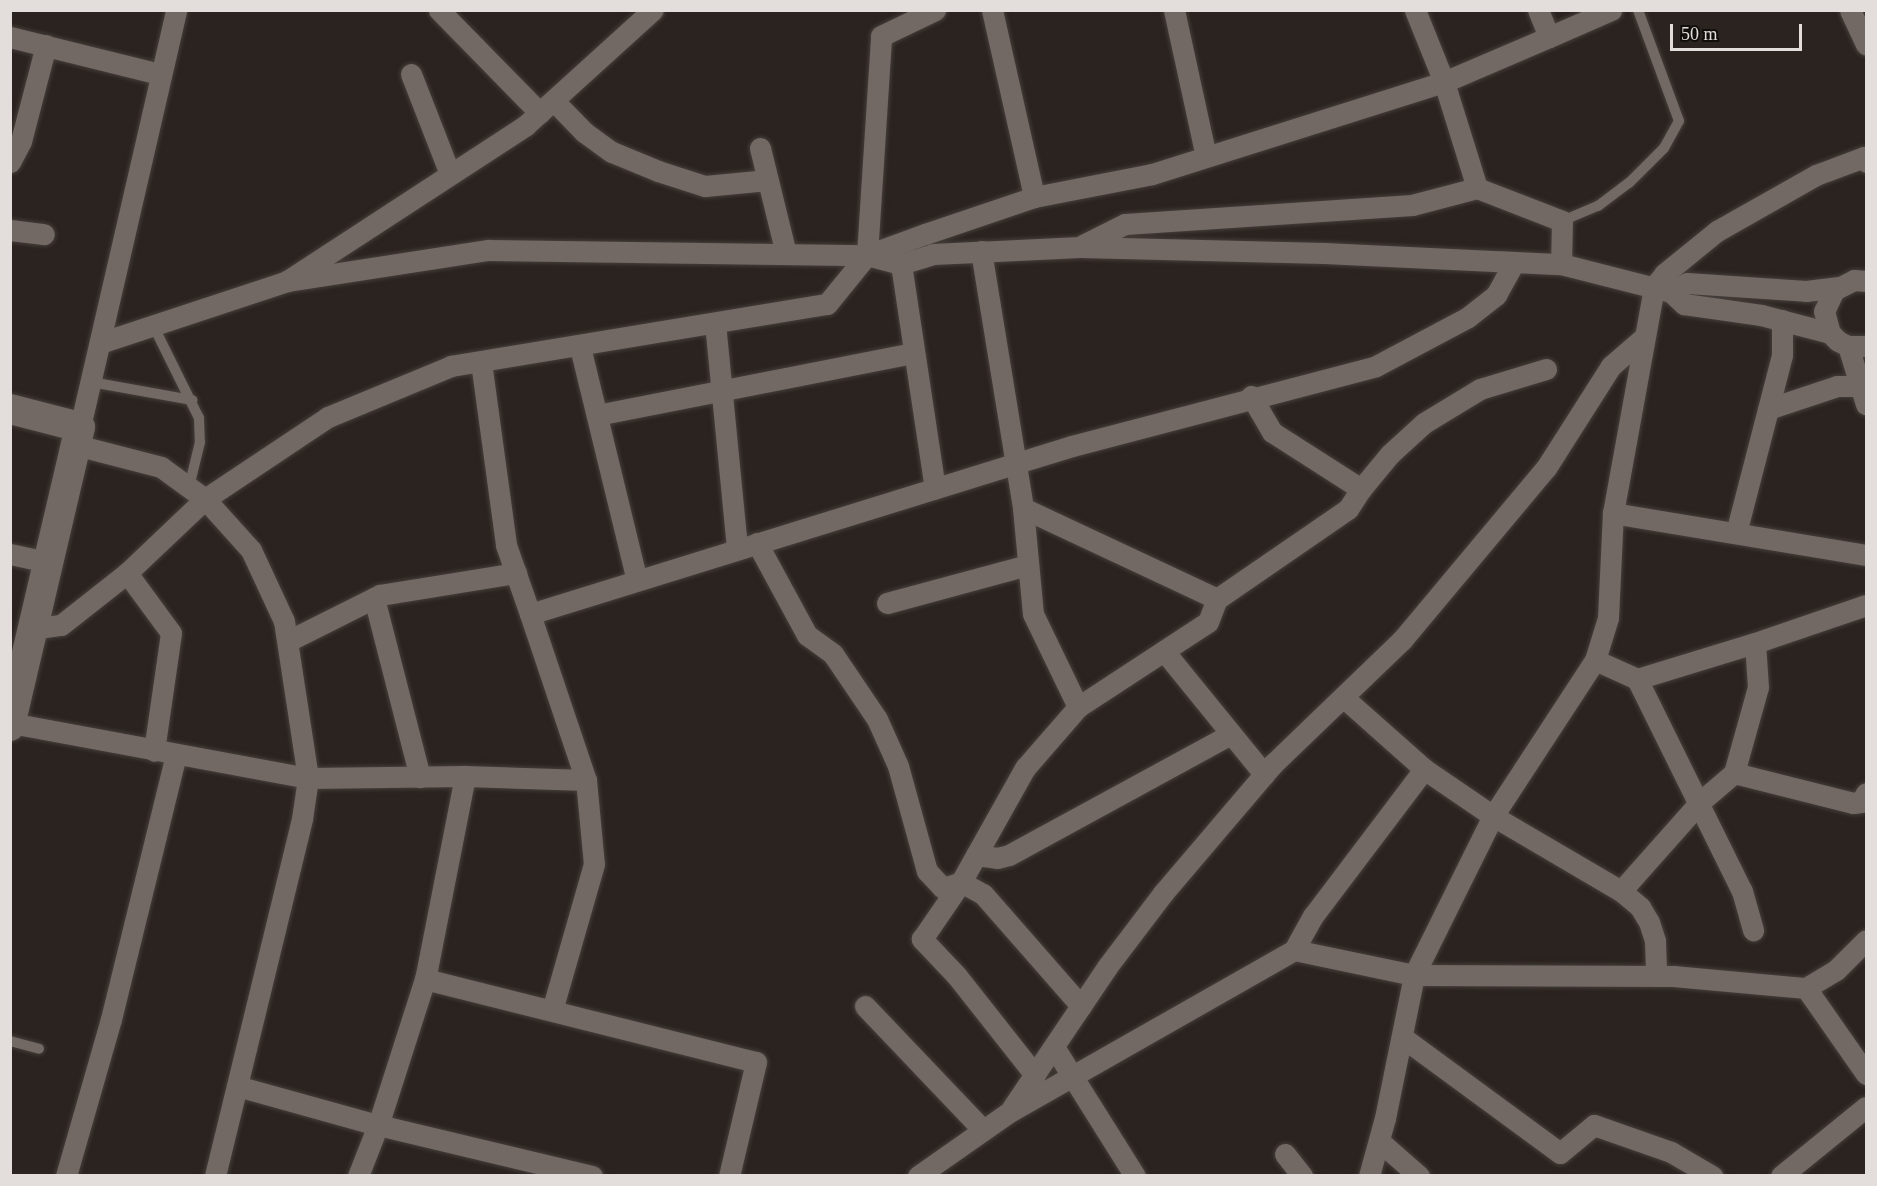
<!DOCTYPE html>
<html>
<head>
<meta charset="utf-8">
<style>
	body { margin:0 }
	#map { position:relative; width:1877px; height:1186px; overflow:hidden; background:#2a231f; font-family:Georgia,serif }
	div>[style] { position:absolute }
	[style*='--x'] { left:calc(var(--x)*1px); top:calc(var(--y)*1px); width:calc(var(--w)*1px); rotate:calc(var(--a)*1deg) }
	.roads { filter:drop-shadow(0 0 2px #453e3b) drop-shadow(0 0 2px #453e3b) }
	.lane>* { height:10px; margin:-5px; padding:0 5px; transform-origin:5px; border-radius:5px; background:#726964 }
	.street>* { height:21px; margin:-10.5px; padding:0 10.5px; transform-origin:10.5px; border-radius:10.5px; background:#726964 }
	.secondary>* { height:30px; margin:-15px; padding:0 15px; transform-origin:15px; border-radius:15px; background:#726964 }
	span { translate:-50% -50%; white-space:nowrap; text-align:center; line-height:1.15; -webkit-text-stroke:4.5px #100d0b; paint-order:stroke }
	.frame { position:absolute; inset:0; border:12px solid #e3dedb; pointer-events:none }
	.scale { position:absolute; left:1670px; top:24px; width:132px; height:27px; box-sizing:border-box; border:3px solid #e3dedb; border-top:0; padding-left:8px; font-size:18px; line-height:21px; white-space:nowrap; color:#e3dedb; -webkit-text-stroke:4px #100d0b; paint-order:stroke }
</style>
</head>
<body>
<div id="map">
	<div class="roads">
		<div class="lane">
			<div style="--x:1562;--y:221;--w:39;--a:-23"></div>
			<div style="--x:1598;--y:206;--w:39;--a:-37"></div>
			<div style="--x:1629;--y:183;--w:49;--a:-45"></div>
			<div style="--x:1664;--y:148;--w:31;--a:-61"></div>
			<div style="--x:1679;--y:121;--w:118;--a:-110.3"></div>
			<div style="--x:153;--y:325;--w:104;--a:63.7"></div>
			<div style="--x:199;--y:418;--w:24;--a:88"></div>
			<div style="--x:200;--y:442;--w:46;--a:103.7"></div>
			<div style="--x:91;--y:382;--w:103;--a:10.1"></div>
			<div style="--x:10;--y:1041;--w:30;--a:15"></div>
		</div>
		<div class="street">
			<div style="--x:439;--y:10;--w:144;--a:45.6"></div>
			<div style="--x:992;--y:10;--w:192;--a:77.3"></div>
			<div style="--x:1174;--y:10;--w:150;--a:77.7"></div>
			<div style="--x:1415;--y:10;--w:78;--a:68.1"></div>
			<div style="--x:1444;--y:82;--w:111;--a:72.7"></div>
			<div style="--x:1850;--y:10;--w:38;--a:65"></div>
			<div style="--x:10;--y:37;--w:154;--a:13.9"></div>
			<div style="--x:1549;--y:37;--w:68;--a:-23.5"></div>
			<div style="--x:411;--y:74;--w:107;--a:68.7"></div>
			<div style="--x:554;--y:101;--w:43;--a:45.9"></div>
			<div style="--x:584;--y:132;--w:34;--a:36"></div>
			<div style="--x:612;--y:152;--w:50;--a:22.4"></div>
			<div style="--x:658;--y:171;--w:49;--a:17.7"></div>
			<div style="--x:705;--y:186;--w:63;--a:-5.4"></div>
			<div style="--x:760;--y:148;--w:109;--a:76.2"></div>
			<div style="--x:10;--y:162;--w:24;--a:-62"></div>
			<div style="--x:21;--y:141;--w:99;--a:-75.4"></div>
			<div style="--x:10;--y:230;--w:34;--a:7"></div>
			<div style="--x:1083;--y:245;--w:47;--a:-26.6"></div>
			<div style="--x:1125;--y:224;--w:288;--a:-3.8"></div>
			<div style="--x:1412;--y:205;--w:67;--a:-14.7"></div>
			<div style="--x:1477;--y:188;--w:91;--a:21.2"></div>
			<div style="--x:1562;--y:221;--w:43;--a:91.3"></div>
			<div style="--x:981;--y:251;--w:260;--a:80.7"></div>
			<div style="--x:1023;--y:508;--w:214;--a:25.1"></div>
			<div style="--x:1217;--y:599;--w:159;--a:-34.5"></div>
			<div style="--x:1348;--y:509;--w:24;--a:-57"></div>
			<div style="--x:867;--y:255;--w:219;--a:-86.3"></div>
			<div style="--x:881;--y:36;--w:60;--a:-25.7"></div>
			<div style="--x:901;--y:264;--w:227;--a:81.4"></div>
			<div style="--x:287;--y:281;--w:203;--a:-8.8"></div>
			<div style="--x:488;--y:250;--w:379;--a:0.8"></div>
			<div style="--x:867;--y:255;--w:35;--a:15"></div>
			<div style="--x:901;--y:264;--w:34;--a:-17"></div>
			<div style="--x:933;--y:254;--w:147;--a:-2.7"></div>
			<div style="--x:1080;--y:247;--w:244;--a:1.4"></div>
			<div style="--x:1324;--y:253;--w:237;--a:2.7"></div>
			<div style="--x:1561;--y:264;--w:114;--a:14.3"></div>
			<div style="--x:1671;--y:292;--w:18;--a:43"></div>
			<div style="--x:1684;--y:304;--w:78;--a:8.1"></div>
			<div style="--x:1761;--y:315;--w:71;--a:14.6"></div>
			<div style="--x:1866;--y:281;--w:12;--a:-175"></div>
			<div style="--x:1854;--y:280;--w:22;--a:153"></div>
			<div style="--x:1834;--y:290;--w:23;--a:115"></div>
			<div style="--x:1824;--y:311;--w:23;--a:75"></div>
			<div style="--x:1830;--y:333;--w:11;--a:45"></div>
			<div style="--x:1838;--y:341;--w:11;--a:27"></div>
			<div style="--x:1848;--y:346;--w:18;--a:0"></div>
			<div style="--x:1671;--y:292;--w:18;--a:-29"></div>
			<div style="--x:1687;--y:283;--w:119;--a:3.8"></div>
			<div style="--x:1806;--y:291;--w:33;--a:-7"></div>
			<div style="--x:715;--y:323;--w:227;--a:84.4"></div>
			<div style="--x:100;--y:343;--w:197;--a:-18.3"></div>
			<div style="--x:287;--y:281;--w:285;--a:-33.1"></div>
			<div style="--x:526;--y:125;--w:171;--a:-42.2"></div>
			<div style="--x:1848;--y:346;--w:61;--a:72.8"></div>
			<div style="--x:580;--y:347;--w:240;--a:76.3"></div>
			<div style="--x:481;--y:362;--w:185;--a:82.2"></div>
			<div style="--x:506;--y:545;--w:73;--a:70.8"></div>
			<div style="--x:530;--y:614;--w:567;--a:-17.22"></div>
			<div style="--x:1072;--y:446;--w:314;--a:-14.7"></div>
			<div style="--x:1376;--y:366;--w:104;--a:-28"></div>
			<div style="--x:1468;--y:317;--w:36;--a:-38"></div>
			<div style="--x:1496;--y:295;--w:35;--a:-61"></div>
			<div style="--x:1251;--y:396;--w:42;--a:59.7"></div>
			<div style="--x:1272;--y:432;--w:106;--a:32.6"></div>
			<div style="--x:1361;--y:489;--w:45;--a:-50.4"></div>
			<div style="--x:1390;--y:454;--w:46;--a:-42.4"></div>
			<div style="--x:1424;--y:423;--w:66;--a:-31.3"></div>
			<div style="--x:1480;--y:389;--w:69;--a:-16.9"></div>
			<div style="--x:1768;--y:409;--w:73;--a:-18.4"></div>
			<div style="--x:1837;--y:386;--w:25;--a:0"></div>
			<div style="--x:597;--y:415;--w:323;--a:-11.1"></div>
			<div style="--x:80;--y:427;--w:428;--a:-77"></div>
			<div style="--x:76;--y:445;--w:88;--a:14.5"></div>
			<div style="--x:161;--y:467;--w:54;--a:36"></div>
			<div style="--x:205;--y:499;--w:148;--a:-33.7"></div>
			<div style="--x:328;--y:417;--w:133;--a:-22.5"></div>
			<div style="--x:451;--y:366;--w:381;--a:-9.4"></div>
			<div style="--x:827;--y:304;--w:63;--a:-50.8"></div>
			<div style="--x:867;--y:255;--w:62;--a:-19.9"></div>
			<div style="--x:925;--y:234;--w:115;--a:-18.7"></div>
			<div style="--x:1034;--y:197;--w:120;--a:-11"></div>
			<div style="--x:1152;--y:174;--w:306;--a:-17.5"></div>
			<div style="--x:1444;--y:82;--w:114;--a:-23.2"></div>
			<div style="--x:1549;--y:37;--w:29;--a:-112"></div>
			<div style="--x:1613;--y:513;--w:256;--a:9.4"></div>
			<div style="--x:1736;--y:533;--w:184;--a:-75.5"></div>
			<div style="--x:1782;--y:355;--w:35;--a:-90"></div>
			<div style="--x:757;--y:543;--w:105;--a:61.5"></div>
			<div style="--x:807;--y:635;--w:32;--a:36"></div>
			<div style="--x:833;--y:654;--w:78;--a:55.9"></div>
			<div style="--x:877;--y:719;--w:51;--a:65.9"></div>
			<div style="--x:898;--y:766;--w:109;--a:74.6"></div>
			<div style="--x:927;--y:871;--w:23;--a:47"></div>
			<div style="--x:943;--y:888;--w:19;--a:-18"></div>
			<div style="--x:961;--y:882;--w:131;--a:-60.7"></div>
			<div style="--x:1025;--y:768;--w:81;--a:-49"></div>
			<div style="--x:1078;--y:707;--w:103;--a:-115.8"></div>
			<div style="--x:1033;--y:614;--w:106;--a:-95.4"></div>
			<div style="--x:10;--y:554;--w:38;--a:12"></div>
			<div style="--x:127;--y:573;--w:74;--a:53.7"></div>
			<div style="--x:171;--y:633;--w:119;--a:98.2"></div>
			<div style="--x:374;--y:598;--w:185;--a:75.6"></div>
			<div style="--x:887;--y:603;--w:146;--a:-15.1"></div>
			<div style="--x:530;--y:614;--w:175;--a:71.4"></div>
			<div style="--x:586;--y:780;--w:84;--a:84.6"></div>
			<div style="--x:594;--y:864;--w:152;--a:106"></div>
			<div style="--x:31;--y:629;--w:30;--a:-8"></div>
			<div style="--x:61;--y:625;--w:84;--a:-38.2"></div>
			<div style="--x:127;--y:573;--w:108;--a:-43.5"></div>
			<div style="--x:205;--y:499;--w:69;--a:48"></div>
			<div style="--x:251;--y:550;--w:78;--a:65.1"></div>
			<div style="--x:284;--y:621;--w:159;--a:81.3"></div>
			<div style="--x:308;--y:778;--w:41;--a:98.3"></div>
			<div style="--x:302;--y:819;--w:367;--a:103.7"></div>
			<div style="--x:288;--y:641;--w:103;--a:-26.6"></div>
			<div style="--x:380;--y:595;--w:138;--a:-9.2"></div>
			<div style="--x:1164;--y:651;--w:159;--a:50.9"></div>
			<div style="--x:1595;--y:660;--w:46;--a:24.3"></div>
			<div style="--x:1637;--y:679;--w:123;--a:-17"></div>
			<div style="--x:1637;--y:679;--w:237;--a:63.7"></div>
			<div style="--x:1742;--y:891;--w:41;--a:74.2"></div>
			<div style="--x:1343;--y:697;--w:108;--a:41.6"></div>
			<div style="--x:1424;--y:769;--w:83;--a:34.3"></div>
			<div style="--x:1493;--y:816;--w:148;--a:30.4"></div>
			<div style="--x:1621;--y:891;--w:119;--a:-48.4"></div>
			<div style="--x:1700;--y:802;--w:45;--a:-40.5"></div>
			<div style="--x:1734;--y:773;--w:89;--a:-74.4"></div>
			<div style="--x:1758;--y:687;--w:44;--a:-93.9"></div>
			<div style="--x:1755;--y:643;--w:117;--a:-18.9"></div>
			<div style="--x:1078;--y:707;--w:155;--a:-33.2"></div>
			<div style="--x:1208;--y:622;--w:25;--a:-69"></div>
			<div style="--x:11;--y:723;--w:302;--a:10.5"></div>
			<div style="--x:308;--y:778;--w:157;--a:-0.7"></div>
			<div style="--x:465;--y:776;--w:121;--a:1.9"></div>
			<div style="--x:1734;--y:773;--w:123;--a:14.1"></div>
			<div style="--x:1853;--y:803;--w:8;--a:-7"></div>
			<div style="--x:1861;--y:802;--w:10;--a:-61"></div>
			<div style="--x:465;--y:776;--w:207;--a:101.1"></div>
			<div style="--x:425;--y:979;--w:153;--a:107.8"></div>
			<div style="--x:378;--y:1125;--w:220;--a:13.4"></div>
			<div style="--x:976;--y:855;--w:21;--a:8"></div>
			<div style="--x:997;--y:858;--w:12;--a:-14"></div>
			<div style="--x:1009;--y:855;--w:253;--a:-28.6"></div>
			<div style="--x:1621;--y:891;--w:25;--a:40"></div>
			<div style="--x:1640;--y:907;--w:17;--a:59"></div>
			<div style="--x:1649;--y:922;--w:20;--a:72"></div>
			<div style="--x:1655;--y:941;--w:35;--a:88"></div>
			<div style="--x:1294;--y:950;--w:39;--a:-61"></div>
			<div style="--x:1313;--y:916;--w:184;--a:-52.9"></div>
			<div style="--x:425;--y:979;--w:341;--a:14.1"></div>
			<div style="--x:756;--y:1062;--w:117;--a:103.3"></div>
			<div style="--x:1806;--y:988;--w:35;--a:-31"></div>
			<div style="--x:1836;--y:970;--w:42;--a:-45"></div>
			<div style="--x:865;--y:1006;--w:171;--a:46.4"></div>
			<div style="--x:1402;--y:1037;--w:196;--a:36.3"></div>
			<div style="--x:1560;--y:1153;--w:44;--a:-39.5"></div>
			<div style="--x:1594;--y:1125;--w:82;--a:19.3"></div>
			<div style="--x:1671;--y:1152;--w:48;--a:30.3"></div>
			<div style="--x:1054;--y:1047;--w:152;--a:57.9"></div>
			<div style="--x:1035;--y:1075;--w:127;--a:-128.3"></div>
			<div style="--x:956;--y:975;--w:50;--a:-133.4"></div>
			<div style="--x:922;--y:939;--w:69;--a:-55.6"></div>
			<div style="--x:961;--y:882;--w:25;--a:29"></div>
			<div style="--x:983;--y:894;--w:149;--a:48.8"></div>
			<div style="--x:237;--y:1086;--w:146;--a:15.5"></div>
			<div style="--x:378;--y:1125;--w:55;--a:111.4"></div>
			<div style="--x:1012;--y:1108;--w:170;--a:-56"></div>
			<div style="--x:1107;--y:967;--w:94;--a:-52.8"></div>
			<div style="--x:1164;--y:892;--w:168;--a:-49.6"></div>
			<div style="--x:1273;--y:764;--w:179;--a:-43.9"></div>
			<div style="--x:1402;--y:640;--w:224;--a:-50.1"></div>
			<div style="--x:1546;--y:468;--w:121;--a:-57.5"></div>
			<div style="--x:1611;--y:366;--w:41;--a:-41.1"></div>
			<div style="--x:1379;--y:1141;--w:53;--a:41.2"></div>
			<div style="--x:1285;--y:1154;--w:28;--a:52"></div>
			<div style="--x:66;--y:1176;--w:163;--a:-74"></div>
			<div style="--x:111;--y:1019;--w:272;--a:-76.2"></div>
			<div style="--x:918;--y:1176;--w:113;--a:-35"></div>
			<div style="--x:1011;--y:1111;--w:326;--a:-29.6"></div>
			<div style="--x:1294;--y:950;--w:123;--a:11.8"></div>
			<div style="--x:1414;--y:975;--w:259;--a:0.2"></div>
			<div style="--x:1673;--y:976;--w:134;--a:5.2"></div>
			<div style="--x:1806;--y:988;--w:105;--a:55.1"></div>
			<div style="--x:1369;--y:1176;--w:60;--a:-74.6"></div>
			<div style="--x:1385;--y:1118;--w:146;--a:-78.5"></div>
			<div style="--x:1414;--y:975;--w:178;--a:-63.6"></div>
			<div style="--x:1493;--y:816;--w:186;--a:-56.8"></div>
			<div style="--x:1595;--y:660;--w:44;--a:-72.8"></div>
			<div style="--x:1608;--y:618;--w:105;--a:-87.3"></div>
			<div style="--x:1613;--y:513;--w:230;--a:-79.7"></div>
			<div style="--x:1654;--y:287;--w:16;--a:-52"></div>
			<div style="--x:1664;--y:274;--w:68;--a:-39.1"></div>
			<div style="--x:1717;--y:231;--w:114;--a:-29.5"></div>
			<div style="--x:1816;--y:175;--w:51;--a:-20.6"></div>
			<div style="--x:1864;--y:157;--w:5;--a:68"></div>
			<div style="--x:1781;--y:1176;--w:109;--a:-39.1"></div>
		</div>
		<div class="secondary">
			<div style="--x:10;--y:409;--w:72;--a:14.4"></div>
			<div style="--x:80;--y:427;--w:307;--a:103.2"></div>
		</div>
	</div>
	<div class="frame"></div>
	<div class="scale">50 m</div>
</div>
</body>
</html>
